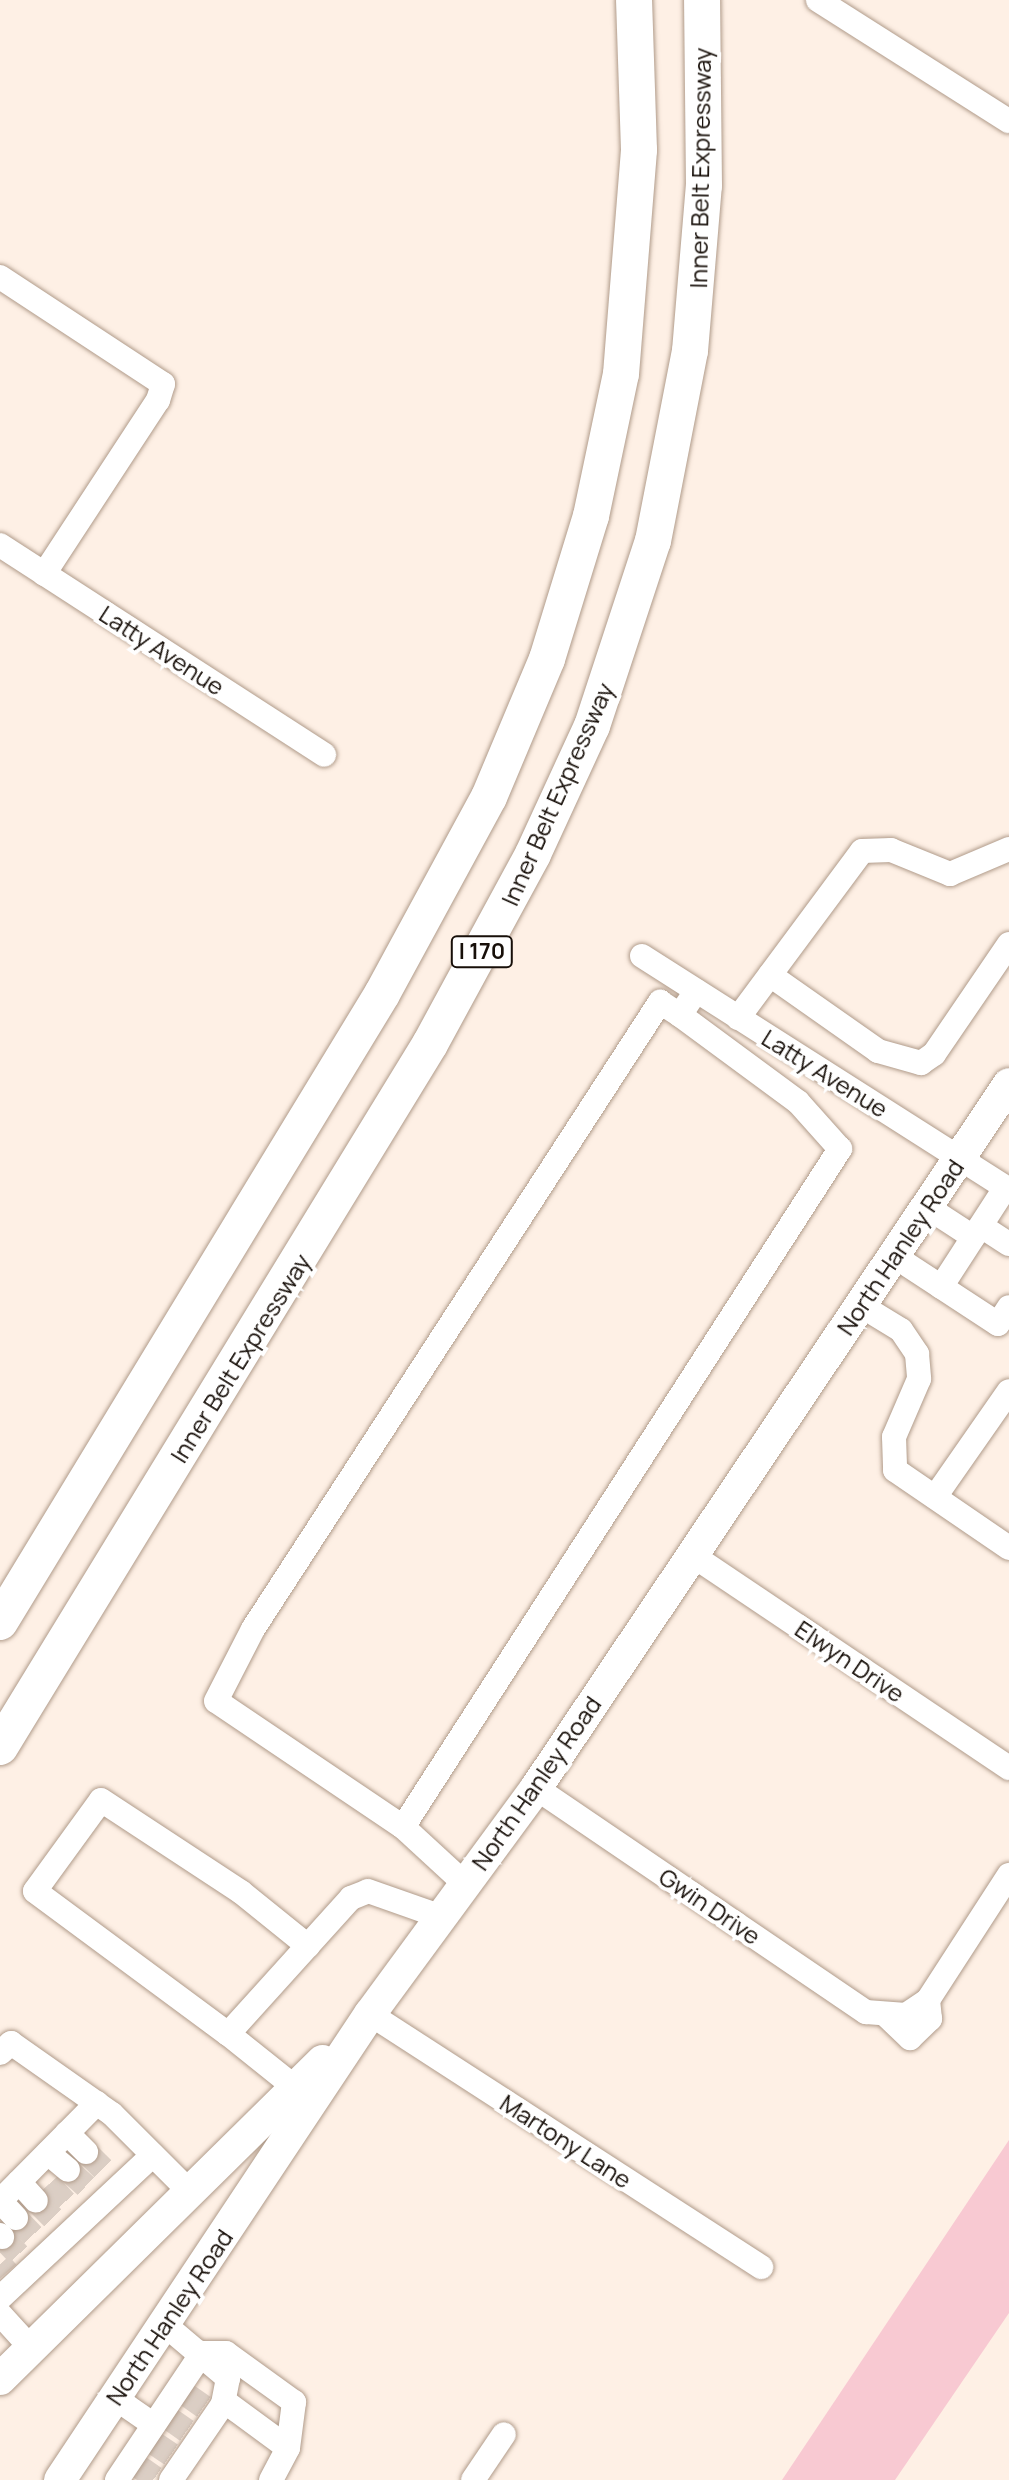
<!DOCTYPE html>
<html>
<head>
<meta charset="utf-8">
<style>
	body { margin:0 }
	#map { position:relative; width:1009px; height:2480px; overflow:hidden; background:#fef0e5; font-family:Manrope,sans-serif }
	div>[style] { position:absolute }
	[style*='--x'] { left:calc(var(--x)*1px); top:calc(var(--y)*1px); width:calc(var(--w)*1px); rotate:calc(var(--a)*1deg) }
	.green>* { inset:0; background:#f8c9d2 }
	.minor-tunnel>* { height:24px; margin-top:-12px; transform-origin:0; background:repeating-linear-gradient(90deg,#dbcec4 0 24px,transparent 0 36px) }
	.roads { filter:drop-shadow(0 0 2px #b09b8a) drop-shadow(0 0 2px #b09b8a) }
	.minor>* { height:24px; margin:-12px; padding:0 12px; transform-origin:12px; border-radius:12px; background:#fff }
	.major>* { height:32px; margin:-16px; padding:0 16px; transform-origin:16px; border-radius:16px; background:#fff }
	.highway>* { height:36px; margin:-18px; padding:0 18px; transform-origin:18px; border-radius:18px; background:#fff }
	span { translate:-50% -50%; white-space:nowrap; text-align:center; line-height:1.15; -webkit-text-stroke:8px #fff; paint-order:stroke }
	.shield-label span { padding:2px 6px; background:#fff; border:2px solid; border-radius:6px; -webkit-text-stroke-width:0 }
	.shield-label { font-size:22px; color:#170f09; font-weight:700 }
	.street-label { font-size:24px; color:#170f09 }
</style>
</head>
<body>
<div id="map">
	<div class="green">
		<div style="clip-path:polygon(1009px 2140px,1009px 2313px,895px 2480px,782px 2480px)"></div>
	</div>
	<div class="minor-tunnel">
		<div style="--x:86;--y:2152;--w:27;--a:45"></div>
		<div style="--x:68;--y:2170;--w:27;--a:42"></div>
		<div style="--x:49;--y:2184;--w:30;--a:48"></div>
		<div style="--x:36;--y:2201;--w:25;--a:45"></div>
		<div style="--x:16;--y:2218;--w:30;--a:46"></div>
		<div style="--x:2;--y:2237;--w:26;--a:47"></div>
		<div style="--x:0;--y:2264;--w:11;--a:49"></div>
		<div style="--x:184;--y:2393;--w:29;--a:35"></div>
		<div style="--x:167;--y:2417;--w:29;--a:35"></div>
		<div style="--x:151;--y:2441;--w:29;--a:34"></div>
		<div style="--x:135;--y:2464;--w:28;--a:35"></div>
	</div>
	<div class="roads">
		<div class="minor">
			<div style="--x:818;--y:0;--w:226;--a:32.4"></div>
			<div style="--x:0;--y:277;--w:195;--a:33.3"></div>
			<div style="--x:163;--y:384;--w:17;--a:107"></div>
			<div style="--x:158;--y:400;--w:208;--a:123.2"></div>
			<div style="--x:0;--y:545;--w:386;--a:32.9"></div>
			<div style="--x:642;--y:956;--w:435;--a:32.5"></div>
			<div style="--x:770;--y:975;--w:132;--a:35.1"></div>
			<div style="--x:878;--y:1051;--w:45;--a:15.6"></div>
			<div style="--x:921;--y:1063;--w:16;--a:-35"></div>
			<div style="--x:934;--y:1054;--w:133;--a:-55.7"></div>
			<div style="--x:738;--y:1018;--w:208;--a:-53.4"></div>
			<div style="--x:862;--y:851;--w:29;--a:-2"></div>
			<div style="--x:891;--y:850;--w:64;--a:22.1"></div>
			<div style="--x:950;--y:874;--w:64;--a:-23"></div>
			<div style="--x:927;--y:1207;--w:55;--a:33.1"></div>
			<div style="--x:981;--y:1226;--w:33;--a:33"></div>
			<div style="--x:894;--y:1256;--w:124;--a:33.2"></div>
			<div style="--x:998;--y:1324;--w:20;--a:-57"></div>
			<div style="--x:941;--y:1287;--w:118;--a:-57.1"></div>
			<div style="--x:860;--y:1305;--w:48;--a:31.4"></div>
			<div style="--x:901;--y:1330;--w:29;--a:56"></div>
			<div style="--x:917;--y:1354;--w:25;--a:85"></div>
			<div style="--x:919;--y:1379;--w:63;--a:113.3"></div>
			<div style="--x:894;--y:1437;--w:33;--a:88"></div>
			<div style="--x:895;--y:1470;--w:138;--a:34.4"></div>
			<div style="--x:935;--y:1497;--w:129;--a:-55.1"></div>
			<div style="--x:692;--y:1555;--w:382;--a:33.9"></div>
			<div style="--x:536;--y:1788;--w:399;--a:34.2"></div>
			<div style="--x:866;--y:2012;--w:40;--a:4.3"></div>
			<div style="--x:906;--y:2015;--w:27;--a:-34"></div>
			<div style="--x:928;--y:2000;--w:149;--a:-57.1"></div>
			<div style="--x:403;--y:1827;--w:225;--a:-146"></div>
			<div style="--x:216;--y:1701;--w:81;--a:-62.8"></div>
			<div style="--x:253;--y:1629;--w:748;--a:-57.01"></div>
			<div style="--x:660;--y:1002;--w:24;--a:33"></div>
			<div style="--x:464;--y:1883;--w:83;--a:-137.4"></div>
			<div style="--x:403;--y:1827;--w:807;--a:-57.2"></div>
			<div style="--x:840;--y:1149;--w:63;--a:-131.8"></div>
			<div style="--x:798;--y:1102;--w:147;--a:-143.6"></div>
			<div style="--x:680;--y:1015;--w:29;--a:-56"></div>
			<div style="--x:370;--y:2014;--w:466;--a:32.9"></div>
			<div style="--x:887;--y:2016;--w:32;--a:44"></div>
			<div style="--x:910;--y:2038;--w:28;--a:-44"></div>
			<div style="--x:930;--y:2019;--w:19;--a:-96"></div>
			<div style="--x:228;--y:2034;--w:240;--a:-143.5"></div>
			<div style="--x:35;--y:1891;--w:112;--a:-54"></div>
			<div style="--x:101;--y:1800;--w:168;--a:33.3"></div>
			<div style="--x:241;--y:1892;--w:86;--a:38.9"></div>
			<div style="--x:0;--y:2053;--w:15;--a:-42"></div>
			<div style="--x:11;--y:2043;--w:123;--a:35.1"></div>
			<div style="--x:112;--y:2114;--w:110;--a:45"></div>
			<div style="--x:307;--y:2097;--w:101;--a:-141.4"></div>
			<div style="--x:228;--y:2034;--w:183;--a:-47.9"></div>
			<div style="--x:351;--y:1898;--w:18;--a:-22"></div>
			<div style="--x:368;--y:1891;--w:75;--a:19.4"></div>
			<div style="--x:67;--y:2133;--w:27;--a:45"></div>
			<div style="--x:48;--y:2153;--w:26;--a:40"></div>
			<div style="--x:19;--y:2182;--w:25;--a:48"></div>
			<div style="--x:16;--y:2218;--w:23;--a:-133"></div>
			<div style="--x:0;--y:2201;--w:138;--a:-45.3"></div>
			<div style="--x:0;--y:2235;--w:3;--a:45"></div>
			<div style="--x:0;--y:2298;--w:209;--a:-43.1"></div>
			<div style="--x:0;--y:2314;--w:46;--a:47.6"></div>
			<div style="--x:164;--y:2324;--w:84;--a:40.2"></div>
			<div style="--x:228;--y:2378;--w:26;--a:101"></div>
			<div style="--x:223;--y:2404;--w:92;--a:124.4"></div>
			<div style="--x:115;--y:2398;--w:47;--a:34.7"></div>
			<div style="--x:224;--y:2401;--w:79;--a:36.3"></div>
			<div style="--x:117;--y:2480;--w:153;--a:-56.2"></div>
			<div style="--x:202;--y:2353;--w:24;--a:0"></div>
			<div style="--x:226;--y:2353;--w:84;--a:35.8"></div>
			<div style="--x:294;--y:2402;--w:46;--a:97.4"></div>
			<div style="--x:288;--y:2448;--w:36;--a:118"></div>
			<div style="--x:473;--y:2480;--w:55;--a:-56"></div>
		</div>
		<div class="major">
			<div style="--x:0;--y:2379;--w:453;--a:-44.6"></div>
			<div style="--x:60;--y:2480;--w:560;--a:-56.37"></div>
			<div style="--x:370;--y:2014;--w:280;--a:-53.7"></div>
			<div style="--x:536;--y:1788;--w:848;--a:-56.1"></div>
		</div>
		<div class="highway">
			<div style="--x:0;--y:1622;--w:735;--a:-58.69"></div>
			<div style="--x:382;--y:994;--w:224;--a:-61.5"></div>
			<div style="--x:489;--y:797;--w:150;--a:-67.2"></div>
			<div style="--x:547;--y:659;--w:150;--a:-72.9"></div>
			<div style="--x:591;--y:516;--w:145;--a:-78.1"></div>
			<div style="--x:621;--y:374;--w:225;--a:-85.4"></div>
			<div style="--x:639;--y:150;--w:150;--a:-91.9"></div>
			<div style="--x:0;--y:1747;--w:824;--a:-58.55"></div>
			<div style="--x:430;--y:1044;--w:216;--a:-61.5"></div>
			<div style="--x:533;--y:854;--w:141;--a:-65.3"></div>
			<div style="--x:592;--y:726;--w:195;--a:-71.8"></div>
			<div style="--x:653;--y:541;--w:194;--a:-79"></div>
			<div style="--x:690;--y:351;--w:166;--a:-85.2"></div>
			<div style="--x:704;--y:186;--w:186;--a:-90.6"></div>
		</div>
	</div>
	<div class="shield-label">
		<span style="left:482px;top:952px">I 170</span>
	</div>
	<div class="street-label">
		<span style="left:700px;top:168px;rotate:-89deg">Inner Belt Expressway</span>
		<span style="left:162px;top:650px;rotate:33deg">Latty Avenue</span>
		<span style="left:557px;top:794px;rotate:-66deg">Inner Belt Expressway</span>
		<span style="left:825px;top:1073px;rotate:32deg">Latty Avenue</span>
		<span style="left:900px;top:1247px;rotate:-56deg">North Hanley Road</span>
		<span style="left:240px;top:1358px;rotate:-58deg">Inner Belt Expressway</span>
		<span style="left:850px;top:1661px;rotate:34deg">Elwyn Drive</span>
		<span style="left:536px;top:1783px;rotate:-55deg">North Hanley Road</span>
		<span style="left:710px;top:1906px;rotate:34deg">Gwin Drive</span>
		<span style="left:566px;top:2141px;rotate:33deg">Martony Lane</span>
		<span style="left:169px;top:2317px;rotate:-56deg">North Hanley Road</span>
	</div>
</div>
</body>
</html>
